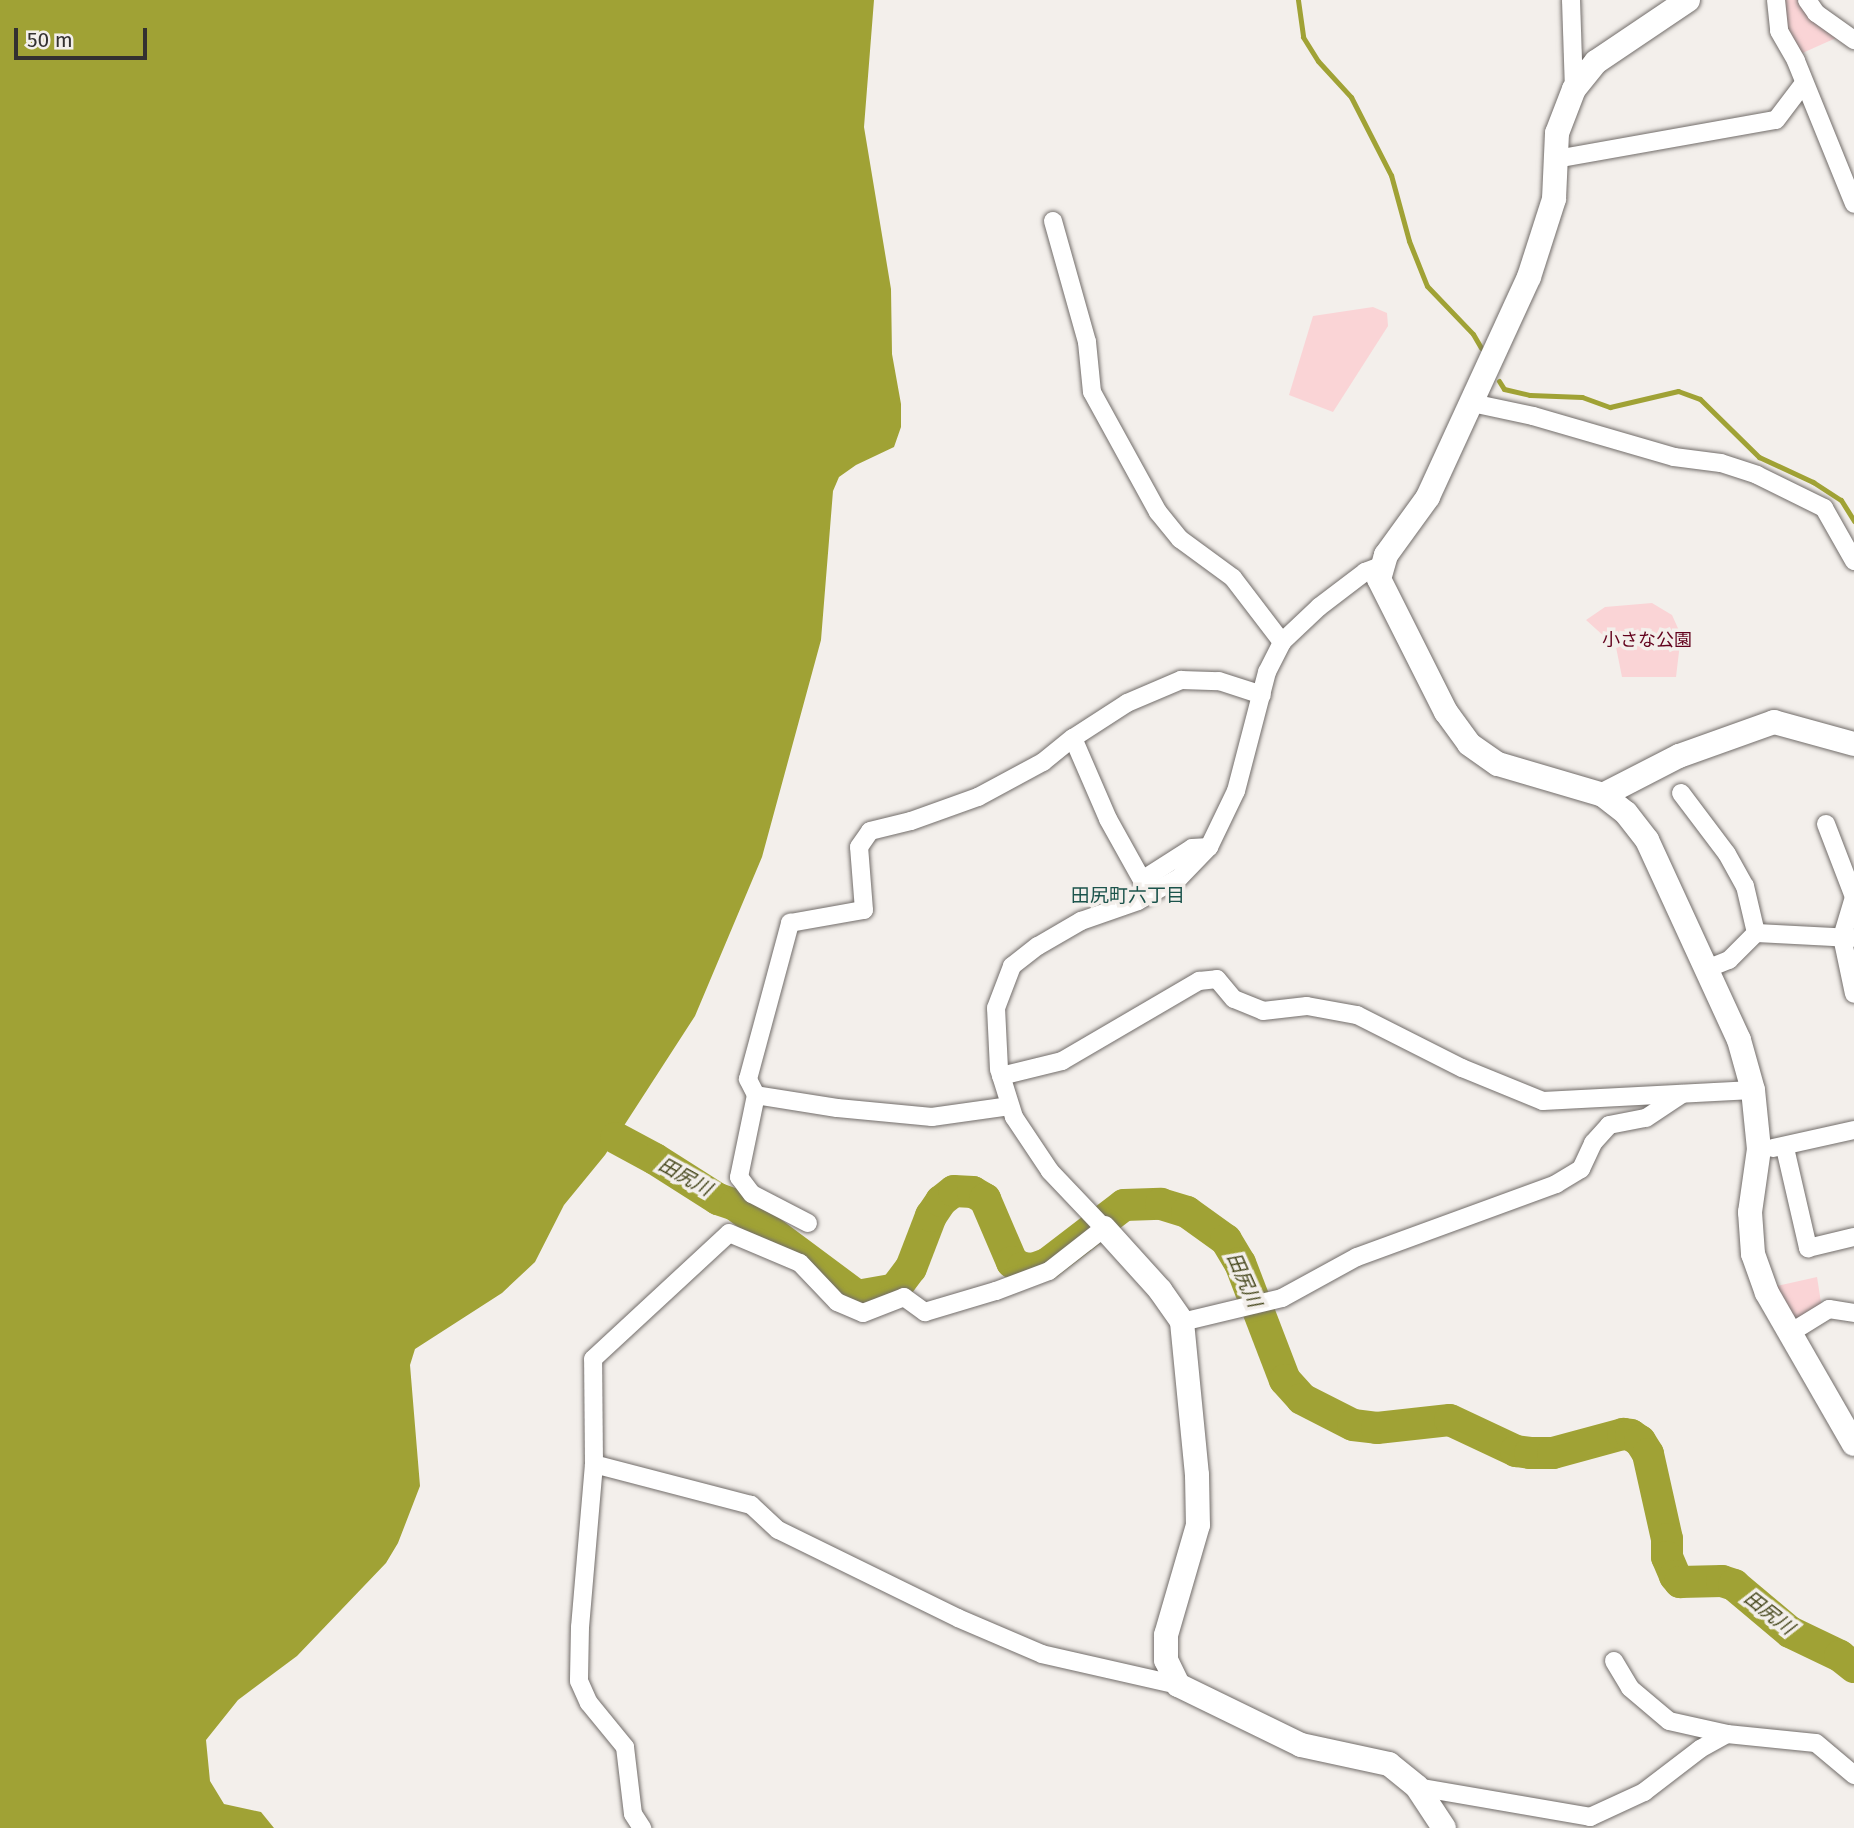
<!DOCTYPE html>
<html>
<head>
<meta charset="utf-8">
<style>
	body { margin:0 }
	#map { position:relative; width:1854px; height:1828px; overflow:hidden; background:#f3efeb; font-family:"Fira Sans","Noto Sans JP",sans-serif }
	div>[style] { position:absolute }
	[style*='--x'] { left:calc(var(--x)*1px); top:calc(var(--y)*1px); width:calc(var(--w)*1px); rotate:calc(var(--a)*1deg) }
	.green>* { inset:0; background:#fad4d6 }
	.water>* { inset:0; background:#a0a235 }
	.stream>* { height:5px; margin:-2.5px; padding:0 2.5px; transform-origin:2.5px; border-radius:2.5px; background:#a0a235 }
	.river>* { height:32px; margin:-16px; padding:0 16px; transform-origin:16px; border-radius:16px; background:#a0a235 }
	.roads { filter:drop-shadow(0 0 2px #726d6a) drop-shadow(0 0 2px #726d6a) }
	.street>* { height:18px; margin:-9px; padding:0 9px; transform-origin:9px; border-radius:9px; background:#fff }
	.secondary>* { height:24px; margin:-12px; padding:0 12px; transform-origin:12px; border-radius:12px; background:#fff }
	span { translate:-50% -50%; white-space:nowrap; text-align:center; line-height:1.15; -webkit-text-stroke:7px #f3efeb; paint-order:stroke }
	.park-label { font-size:18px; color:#62001c }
	.neighbourhood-label { font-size:19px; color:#1b534b }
	.water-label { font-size:19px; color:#46471c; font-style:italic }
	.scale { position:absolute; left:14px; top:28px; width:133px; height:32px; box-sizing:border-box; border:4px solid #333130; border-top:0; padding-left:9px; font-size:21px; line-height:24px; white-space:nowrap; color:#333130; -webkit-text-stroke:5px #f3efeb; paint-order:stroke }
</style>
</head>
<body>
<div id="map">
	<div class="green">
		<div style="clip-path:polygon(1779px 0,1805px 0,1836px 38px,1798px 55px,1779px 31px)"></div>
		<div style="clip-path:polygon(1373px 307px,1387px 313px,1388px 326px,1333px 412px,1289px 395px,1313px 316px)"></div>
		<div style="clip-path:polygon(1652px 603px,1672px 615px,1681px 635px,1676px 677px,1622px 677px,1616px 647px,1586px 620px,1605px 607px)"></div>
		<div style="clip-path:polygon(1817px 1277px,1822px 1309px,1800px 1320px,1792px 1317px,1773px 1287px)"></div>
	</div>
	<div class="water">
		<div style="clip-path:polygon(0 0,874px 0,864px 127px,891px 289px,892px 354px,901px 404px,901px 427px,894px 447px,856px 465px,839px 477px,833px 491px,821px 640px,762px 857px,695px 1016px,605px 1155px,564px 1205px,535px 1262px,502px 1293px,415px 1349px,410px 1365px,420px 1486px,398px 1543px,386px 1563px,297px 1656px,238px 1700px,206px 1740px,210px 1781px,224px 1804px,261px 1812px,274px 1828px,0 1828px)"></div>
	</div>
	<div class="stream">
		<div style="--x:1298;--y:0;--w:37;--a:82"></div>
		<div style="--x:1303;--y:37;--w:28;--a:58"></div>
		<div style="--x:1318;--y:61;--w:49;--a:47.5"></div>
		<div style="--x:1351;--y:97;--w:88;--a:62.9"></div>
		<div style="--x:1391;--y:175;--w:68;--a:74.7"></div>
		<div style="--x:1409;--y:241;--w:48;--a:68.2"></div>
		<div style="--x:1427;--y:286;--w:66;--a:46.2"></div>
		<div style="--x:1473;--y:334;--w:16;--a:60"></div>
		<div style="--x:1499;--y:381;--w:9;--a:58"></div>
		<div style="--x:1504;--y:389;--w:27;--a:13"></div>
		<div style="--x:1530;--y:395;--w:52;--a:2.2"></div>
		<div style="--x:1582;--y:397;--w:30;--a:20"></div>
		<div style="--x:1610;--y:407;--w:70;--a:-13.2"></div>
		<div style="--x:1678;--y:391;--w:23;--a:20"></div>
		<div style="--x:1700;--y:399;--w:83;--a:44.5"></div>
		<div style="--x:1759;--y:457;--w:60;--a:24.8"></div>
		<div style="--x:1813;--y:482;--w:33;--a:33"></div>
		<div style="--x:1841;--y:500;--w:25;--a:58"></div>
	</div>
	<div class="river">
		<div style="--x:616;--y:1138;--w:44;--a:28.3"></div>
		<div style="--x:655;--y:1159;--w:75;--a:32.4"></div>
		<div style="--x:718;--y:1199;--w:18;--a:19"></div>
		<div style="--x:735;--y:1205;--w:152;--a:36.7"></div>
		<div style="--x:857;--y:1296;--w:39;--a:-10"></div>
		<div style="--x:895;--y:1289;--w:26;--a:-53"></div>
		<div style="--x:911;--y:1268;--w:56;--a:-69"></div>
		<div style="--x:931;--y:1216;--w:18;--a:-56"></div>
		<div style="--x:941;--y:1201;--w:16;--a:-38"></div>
		<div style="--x:954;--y:1191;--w:19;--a:3"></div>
		<div style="--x:973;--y:1192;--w:14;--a:30"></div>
		<div style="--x:985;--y:1199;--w:69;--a:66.8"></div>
		<div style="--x:1012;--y:1262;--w:12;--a:31"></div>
		<div style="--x:1022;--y:1268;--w:11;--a:5"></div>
		<div style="--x:1033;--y:1269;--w:15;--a:-20"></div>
		<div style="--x:1047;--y:1264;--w:97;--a:-37.5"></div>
		<div style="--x:1124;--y:1205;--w:37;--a:-2"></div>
		<div style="--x:1161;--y:1204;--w:27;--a:17"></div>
		<div style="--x:1187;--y:1212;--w:48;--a:35.7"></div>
		<div style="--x:1226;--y:1240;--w:27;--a:59"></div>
		<div style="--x:1240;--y:1263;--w:125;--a:69"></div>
		<div style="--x:1285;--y:1380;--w:25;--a:48"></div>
		<div style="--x:1302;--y:1399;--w:57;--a:27"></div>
		<div style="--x:1353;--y:1425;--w:24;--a:7"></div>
		<div style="--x:1377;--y:1428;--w:73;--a:-6.3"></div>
		<div style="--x:1450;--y:1420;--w:73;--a:25.2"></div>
		<div style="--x:1516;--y:1451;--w:14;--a:8"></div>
		<div style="--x:1530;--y:1453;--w:23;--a:0"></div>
		<div style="--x:1553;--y:1453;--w:73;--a:-15.2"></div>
		<div style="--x:1623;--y:1434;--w:8;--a:7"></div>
		<div style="--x:1631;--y:1435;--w:11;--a:34"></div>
		<div style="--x:1640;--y:1441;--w:15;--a:58"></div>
		<div style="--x:1648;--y:1454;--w:87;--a:77.4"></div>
		<div style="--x:1667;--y:1539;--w:18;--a:90"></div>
		<div style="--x:1667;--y:1557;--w:21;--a:67"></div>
		<div style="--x:1675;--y:1576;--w:8;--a:50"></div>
		<div style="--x:1680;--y:1582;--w:42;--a:-1.4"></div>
		<div style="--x:1722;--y:1581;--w:13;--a:18"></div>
		<div style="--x:1734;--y:1585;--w:73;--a:40"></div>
		<div style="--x:1790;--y:1632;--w:55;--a:25.6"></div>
		<div style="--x:1840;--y:1656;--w:18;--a:38"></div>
	</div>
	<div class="roads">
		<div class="street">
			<div style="--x:1571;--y:0;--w:89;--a:88.1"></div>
			<div style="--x:1776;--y:0;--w:31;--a:84"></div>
			<div style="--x:1779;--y:31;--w:34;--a:60"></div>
			<div style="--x:1796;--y:61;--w:154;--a:67.9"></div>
			<div style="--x:1807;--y:0;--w:16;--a:55"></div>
			<div style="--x:1816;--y:13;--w:47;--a:35.4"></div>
			<div style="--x:1556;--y:159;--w:223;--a:-10.1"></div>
			<div style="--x:1776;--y:120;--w:46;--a:-52.9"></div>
			<div style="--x:1053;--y:221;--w:126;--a:74.3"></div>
			<div style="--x:1087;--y:342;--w:50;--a:84.3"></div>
			<div style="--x:1092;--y:392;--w:137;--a:61.2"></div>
			<div style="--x:1158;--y:512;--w:35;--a:51"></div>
			<div style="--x:1180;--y:539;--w:66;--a:36.3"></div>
			<div style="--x:1233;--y:578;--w:81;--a:52.6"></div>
			<div style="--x:1472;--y:403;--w:62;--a:12"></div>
			<div style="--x:1533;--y:416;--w:147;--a:16.2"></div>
			<div style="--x:1674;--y:457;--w:47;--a:7.3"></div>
			<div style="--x:1721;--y:463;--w:38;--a:18"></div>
			<div style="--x:1757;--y:475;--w:75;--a:26.2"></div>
			<div style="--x:1824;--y:508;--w:61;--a:60.5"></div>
			<div style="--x:1073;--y:738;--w:88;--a:66.6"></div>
			<div style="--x:1108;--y:819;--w:70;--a:60.9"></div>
			<div style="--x:1142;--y:880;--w:59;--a:-32.6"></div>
			<div style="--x:1192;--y:848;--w:17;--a:-3"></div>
			<div style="--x:1681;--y:793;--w:76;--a:53"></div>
			<div style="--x:1727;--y:854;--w:37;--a:61"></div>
			<div style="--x:1745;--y:886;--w:48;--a:76.8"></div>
			<div style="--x:1826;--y:824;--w:78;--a:69"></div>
			<div style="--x:1854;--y:897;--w:42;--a:106.7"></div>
			<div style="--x:1842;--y:937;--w:58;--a:78.1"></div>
			<div style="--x:1709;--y:968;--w:22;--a:-22"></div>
			<div style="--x:1729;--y:960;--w:38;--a:-45"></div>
			<div style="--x:1756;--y:933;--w:97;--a:3"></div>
			<div style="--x:1001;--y:1076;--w:63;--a:-13.8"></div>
			<div style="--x:1062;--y:1061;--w:159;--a:-30.3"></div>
			<div style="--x:1199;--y:981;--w:18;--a:-6"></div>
			<div style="--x:1217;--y:979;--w:26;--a:50"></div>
			<div style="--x:1234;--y:999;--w:31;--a:22"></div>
			<div style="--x:1263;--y:1011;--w:44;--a:-6.5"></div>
			<div style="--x:1307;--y:1006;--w:51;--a:10.2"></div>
			<div style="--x:1357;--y:1015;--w:118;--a:26.8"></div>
			<div style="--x:1462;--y:1068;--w:87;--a:22.2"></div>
			<div style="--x:1543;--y:1101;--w:210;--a:-3"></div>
			<div style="--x:756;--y:1095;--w:84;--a:101.7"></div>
			<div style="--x:739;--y:1177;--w:21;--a:53"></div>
			<div style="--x:752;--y:1194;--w:63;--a:27.4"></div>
			<div style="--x:1010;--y:1106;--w:79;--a:172"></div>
			<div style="--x:932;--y:1117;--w:95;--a:-174.6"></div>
			<div style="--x:837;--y:1108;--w:82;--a:-170.9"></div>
			<div style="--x:756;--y:1095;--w:18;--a:-117"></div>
			<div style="--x:748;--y:1079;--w:162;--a:-74.9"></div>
			<div style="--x:790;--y:923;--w:75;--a:-10"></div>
			<div style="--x:864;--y:910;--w:63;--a:-94.5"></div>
			<div style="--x:859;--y:847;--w:19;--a:-55"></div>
			<div style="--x:870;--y:831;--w:42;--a:-13.7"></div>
			<div style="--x:911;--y:821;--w:71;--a:-19.7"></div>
			<div style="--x:978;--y:797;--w:74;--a:-28.3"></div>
			<div style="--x:1043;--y:762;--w:38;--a:-39"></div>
			<div style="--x:1073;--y:738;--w:64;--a:-32.9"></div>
			<div style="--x:1127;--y:703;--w:59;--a:-23.1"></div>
			<div style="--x:1181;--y:680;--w:38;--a:2"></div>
			<div style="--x:1219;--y:681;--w:45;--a:18"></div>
			<div style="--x:1773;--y:1148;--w:83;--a:-12.5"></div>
			<div style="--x:1785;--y:1148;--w:103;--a:77"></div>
			<div style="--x:1808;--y:1248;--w:47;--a:-13.4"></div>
			<div style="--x:1182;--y:1322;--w:103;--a:-13.5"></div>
			<div style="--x:1282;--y:1298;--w:85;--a:-28.7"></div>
			<div style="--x:1357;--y:1257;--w:212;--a:-20.1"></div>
			<div style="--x:1556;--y:1184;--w:29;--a:-31"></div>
			<div style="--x:1581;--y:1169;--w:29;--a:-65"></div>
			<div style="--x:1593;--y:1143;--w:24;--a:-48"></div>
			<div style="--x:1609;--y:1125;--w:38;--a:-11"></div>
			<div style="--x:1646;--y:1118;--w:43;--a:-33.7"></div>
			<div style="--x:1790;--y:1333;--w:46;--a:-31.6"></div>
			<div style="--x:1829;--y:1309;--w:25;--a:9"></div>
			<div style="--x:594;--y:1464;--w:164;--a:94.9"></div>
			<div style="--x:580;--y:1627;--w:54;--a:91.1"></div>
			<div style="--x:579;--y:1681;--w:24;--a:66"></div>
			<div style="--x:589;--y:1703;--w:57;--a:50.7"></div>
			<div style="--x:625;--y:1747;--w:67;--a:83.2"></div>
			<div style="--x:633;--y:1814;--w:17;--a:57"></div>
			<div style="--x:1614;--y:1661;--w:31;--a:59"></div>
			<div style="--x:1630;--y:1688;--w:51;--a:40.2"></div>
			<div style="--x:1669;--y:1721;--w:59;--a:12.6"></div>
			<div style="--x:1178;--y:1685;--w:139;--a:-167.2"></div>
			<div style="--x:1042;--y:1654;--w:91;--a:-156.8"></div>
			<div style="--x:958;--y:1618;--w:200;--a:-153.9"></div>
			<div style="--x:778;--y:1530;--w:37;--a:-137"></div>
			<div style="--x:751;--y:1505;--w:162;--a:-165.4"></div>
			<div style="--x:594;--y:1464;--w:105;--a:-90.5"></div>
			<div style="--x:593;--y:1359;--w:185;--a:-42.8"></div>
			<div style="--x:729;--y:1233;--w:77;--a:22.9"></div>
			<div style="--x:800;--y:1263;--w:54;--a:46.5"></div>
			<div style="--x:837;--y:1302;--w:28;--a:23"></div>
			<div style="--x:863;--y:1313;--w:44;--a:-21.3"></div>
			<div style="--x:904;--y:1297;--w:26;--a:36"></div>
			<div style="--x:925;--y:1312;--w:74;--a:-16.5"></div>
			<div style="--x:996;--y:1291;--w:57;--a:-20.7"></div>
			<div style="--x:1049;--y:1271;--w:70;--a:-38"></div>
			<div style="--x:1104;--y:1228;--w:79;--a:-133.5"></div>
			<div style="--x:1050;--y:1171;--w:65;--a:-123.7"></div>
			<div style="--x:1014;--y:1117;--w:50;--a:-107.4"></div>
			<div style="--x:999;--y:1069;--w:61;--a:-92.8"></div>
			<div style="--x:996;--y:1008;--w:45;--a:-69.1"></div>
			<div style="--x:1012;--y:966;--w:33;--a:-38"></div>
			<div style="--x:1038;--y:946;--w:50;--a:-30.2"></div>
			<div style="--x:1081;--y:921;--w:60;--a:-19.3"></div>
			<div style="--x:1138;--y:901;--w:48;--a:-29.7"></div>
			<div style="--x:1180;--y:877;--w:42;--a:-46"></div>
			<div style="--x:1209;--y:847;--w:62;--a:-64.3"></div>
			<div style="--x:1236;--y:791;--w:123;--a:-75.4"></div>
			<div style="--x:1267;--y:672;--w:34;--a:-63"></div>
			<div style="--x:1282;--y:642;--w:51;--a:-43.4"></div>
			<div style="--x:1319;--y:607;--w:58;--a:-37.3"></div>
			<div style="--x:1365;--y:572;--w:17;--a:-21"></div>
			<div style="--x:1417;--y:1787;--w:176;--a:9.8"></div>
			<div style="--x:1590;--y:1817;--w:60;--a:-24.8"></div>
			<div style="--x:1644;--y:1792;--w:71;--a:-37.5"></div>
			<div style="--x:1700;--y:1749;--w:31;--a:-29"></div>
			<div style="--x:1727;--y:1734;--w:89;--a:5.8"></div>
			<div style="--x:1816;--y:1743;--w:50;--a:40.1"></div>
		</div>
		<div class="secondary">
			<div style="--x:1688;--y:0;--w:111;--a:146"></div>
			<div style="--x:1596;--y:62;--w:35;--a:129"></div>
			<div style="--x:1574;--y:89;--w:47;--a:111.1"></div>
			<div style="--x:1557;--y:133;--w:66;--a:92.6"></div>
			<div style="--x:1554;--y:199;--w:82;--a:107.8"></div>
			<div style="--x:1529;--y:277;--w:242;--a:114.7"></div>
			<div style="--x:1428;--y:497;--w:72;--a:125.9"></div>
			<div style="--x:1386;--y:555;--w:25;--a:106"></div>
			<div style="--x:1379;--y:579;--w:149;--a:63.3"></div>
			<div style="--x:1446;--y:712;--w:39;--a:54"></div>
			<div style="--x:1469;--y:744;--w:35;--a:35"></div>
			<div style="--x:1498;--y:764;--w:109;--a:16.4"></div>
			<div style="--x:1603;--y:795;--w:29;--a:38"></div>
			<div style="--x:1626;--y:813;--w:34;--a:52"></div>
			<div style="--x:1647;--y:840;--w:220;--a:65.3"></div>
			<div style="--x:1739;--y:1040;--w:52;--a:74.4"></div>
			<div style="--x:1753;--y:1090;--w:59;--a:84.2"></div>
			<div style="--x:1759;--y:1149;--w:64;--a:98.1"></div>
			<div style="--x:1750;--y:1212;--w:42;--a:85.9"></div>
			<div style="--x:1753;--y:1254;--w:41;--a:70.3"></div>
			<div style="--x:1767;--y:1293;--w:174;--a:60.1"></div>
			<div style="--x:1603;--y:795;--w:85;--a:-27.2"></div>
			<div style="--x:1679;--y:756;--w:101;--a:-19.7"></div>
			<div style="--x:1774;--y:722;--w:83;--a:15.4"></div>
			<div style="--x:1104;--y:1228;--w:84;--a:47.9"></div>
			<div style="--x:1160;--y:1290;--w:39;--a:55"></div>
			<div style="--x:1182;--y:1322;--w:154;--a:84.4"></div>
			<div style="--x:1197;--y:1475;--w:50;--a:88.9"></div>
			<div style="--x:1198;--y:1525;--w:115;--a:106.2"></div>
			<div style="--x:1166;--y:1635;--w:25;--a:90"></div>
			<div style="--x:1166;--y:1660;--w:28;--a:64"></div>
			<div style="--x:1178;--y:1685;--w:137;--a:26"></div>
			<div style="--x:1301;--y:1745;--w:90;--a:12.2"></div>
			<div style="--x:1389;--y:1764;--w:36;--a:39"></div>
			<div style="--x:1417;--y:1787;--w:49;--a:56.6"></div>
		</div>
	</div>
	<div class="park-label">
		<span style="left:1647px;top:640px">小さな公園</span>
	</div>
	<div class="neighbourhood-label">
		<span style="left:1128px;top:896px">田尻町六丁目</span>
	</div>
	<div class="water-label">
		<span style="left:685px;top:1177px;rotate:29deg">田尻川</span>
		<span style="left:1244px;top:1280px;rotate:66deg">田尻川</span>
		<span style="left:1769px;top:1613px;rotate:38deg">田尻川</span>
	</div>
	<div class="scale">50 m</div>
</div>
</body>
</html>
